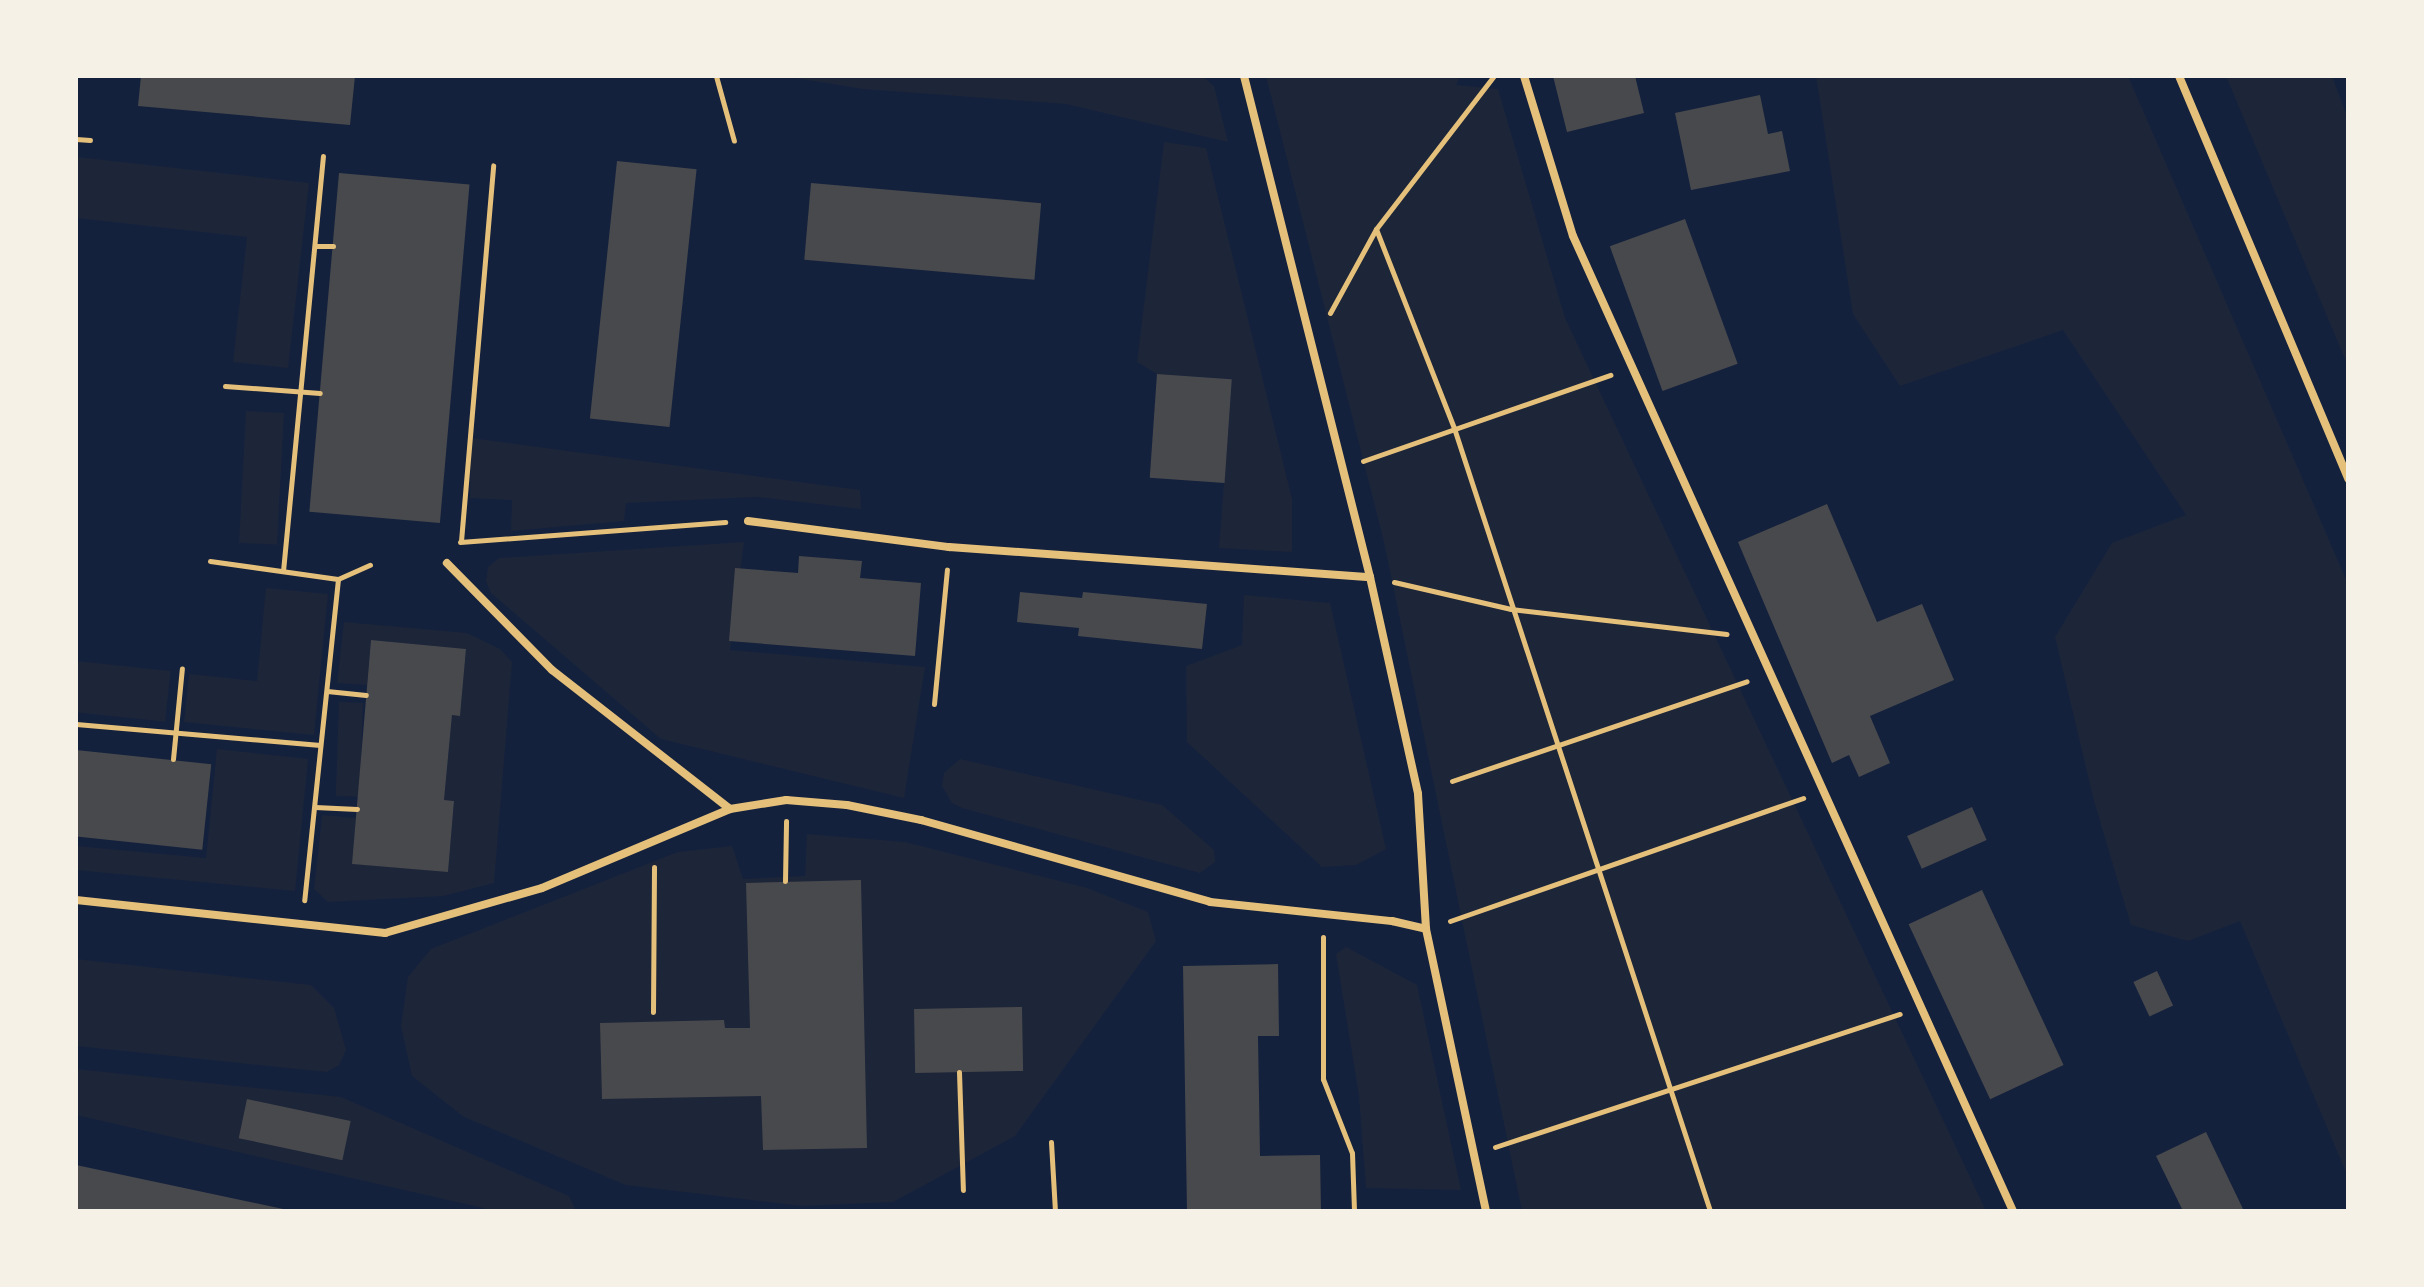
<!DOCTYPE html>
<html>
<head>
<meta charset="utf-8">
<style>
	body { margin:0 }
	#map { position:relative; width:2424px; height:1287px; overflow:hidden; background:#14213d; font-family:"Work Sans",sans-serif }
	div>[style] { position:absolute }
	[style*='--x'] { left:calc(var(--x)*1px); top:calc(var(--y)*1px); width:calc(var(--w)*1px); rotate:calc(var(--a)*1deg) }
	.green>* { inset:0; background:#1d2539; transform-origin:0 0 }
	.building>* { inset:0; background:#48494c; transform-origin:0 0 }
	.path>* { height:5px; margin:-2.5px; padding:0 2.5px; transform-origin:2.5px; border-radius:2.5px; background:#e5c07b }
	.minor>* { height:8px; margin:-4px; padding:0 4px; transform-origin:4px; border-radius:4px; background:#e5c07b }
	span { translate:-50% -50%; white-space:nowrap; text-align:center; line-height:1.15; -webkit-text-stroke:8px #f6f1e7; paint-order:stroke }
	.frame { position:absolute; inset:0; border:78px solid #f6f1e7; pointer-events:none }
</style>
</head>
<body>
<div id="map">
	<div class="green">
		<div style="clip-path:polygon(783px 76px,1202px 76px,1214px 86px,1228px 142px,1066px 104px,863px 89px)"></div>
		<div style="clip-path:polygon(1266px 76px,1460px 76px,1456px 85px,1498px 89px,1565px 318px,1986px 1211px,1522px 1211px,1384px 542px)"></div>
		<div style="clip-path:polygon(1816px 76px,2128px 76px,2348px 584px,2348px 1177px,2240px 921px,2188px 941px,2131px 925px,2094px 801px,2055px 637px,2112px 543px,2186px 515px,2063px 330px,1900px 386px,1853px 314px)"></div>
		<div style="clip-path:polygon(2226px 76px,2332px 76px,2348px 119px,2348px 366px)"></div>
		<div style="clip-path:polygon(1164px 142px,1206px 148px,1292px 499px,1292px 552px,1219px 548px,1232px 379px,1157px 374px,1137px 362px)"></div>
		<div style="clip-path:polygon(76px 157px,309px 183px,288px 368px,233px 362px,247px 237px,76px 218px)"></div>
		<div style="left:246px;top:411px;width:38px;height:132px;rotate:3deg"></div>
		<div style="clip-path:polygon(471px 438px,860px 490px,861px 509px,757px 497px,626px 503px,624px 521px,511px 531px,512px 500px,470px 498px)"></div>
		<div style="clip-path:polygon(744px 542px,730px 650px,925px 667px,904px 798px,661px 739px,491px 593px,486px 581px,488px 567px,499px 558px)"></div>
		<div style="clip-path:polygon(266px 588px,328px 594px,314px 735px,184px 722px,189px 674px,257px 681px)"></div>
		<div style="clip-path:polygon(1244px 595px,1330px 603px,1386px 849px,1356px 865px,1322px 867px,1187px 742px,1186px 666px,1242px 645px)"></div>
		<div style="clip-path:polygon(344px 622px,467px 633px,500px 649px,512px 662px,494px 883px,443px 896px,328px 902px,314px 889px,322px 815px,356px 818px,353px 864px,448px 871px,454px 801px,444px 800px,452px 715px,460px 715px,466px 649px,371px 640px,367px 685px,337px 683px)"></div>
		<div style="left:76px;top:661px;width:95px;height:51px;rotate:6deg"></div>
		<div style="left:339px;top:702px;width:24px;height:94px;rotate:2deg"></div>
		<div style="clip-path:polygon(217px 749px,308px 759px,295px 891px,76px 870px,76px 846px,206px 858px)"></div>
		<div style="clip-path:polygon(960px 759px,1162px 805px,1214px 850px,1215px 862px,1200px 873px,962px 808px,952px 803px,942px 786px,944px 773px)"></div>
		<div style="clip-path:polygon(807px 834px,905px 842px,1087px 888px,1148px 912px,1156px 941px,1015px 1136px,893px 1202px,802px 1206px,626px 1185px,464px 1117px,412px 1076px,401px 1026px,408px 977px,431px 949px,678px 852px,732px 846px,743px 879px,805px 876px)"></div>
		<div style="clip-path:polygon(1346px 947px,1417px 985px,1461px 1190px,1366px 1188px,1359px 1096px,1336px 954px)"></div>
		<div style="clip-path:polygon(76px 959px,311px 985px,334px 1008px,346px 1050px,339px 1065px,327px 1072px,76px 1046px)"></div>
		<div style="clip-path:polygon(76px 1069px,341px 1097px,569px 1196px,576px 1211px,496px 1211px,76px 1115px)"></div>
	</div>
	<div class="building">
		<div style="clip-path:polygon(141px 76px,355px 76px,350px 125px,138px 106px)"></div>
		<div style="clip-path:polygon(1553px 76px,1635px 76px,1644px 113px,1567px 132px)"></div>
		<div style="clip-path:polygon(1760px 95px,1768px 134px,1782px 131px,1790px 171px,1691px 190px,1675px 113px)"></div>
		<div style="left:617px;top:161px;width:80px;height:259px;rotate:6deg"></div>
		<div style="left:339px;top:173px;width:131px;height:340px;rotate:5deg"></div>
		<div style="left:811px;top:183px;width:231px;height:77px;rotate:5deg"></div>
		<div style="left:1685px;top:219px;width:154px;height:80px;rotate:70deg"></div>
		<div style="left:1157px;top:374px;width:75px;height:104px;rotate:4deg"></div>
		<div style="clip-path:polygon(1827px 504px,1877px 622px,1922px 604px,1954px 680px,1870px 716px,1890px 763px,1859px 777px,1849px 755px,1832px 763px,1738px 542px)"></div>
		<div style="clip-path:polygon(799px 556px,862px 561px,860px 578px,921px 583px,915px 656px,729px 641px,735px 568px,798px 573px)"></div>
		<div style="clip-path:polygon(1020px 592px,1082px 598px,1083px 592px,1207px 604px,1202px 649px,1078px 636px,1079px 628px,1017px 622px)"></div>
		<div style="clip-path:polygon(371px 640px,466px 649px,460px 716px,452px 715px,444px 800px,454px 801px,448px 872px,352px 864px)"></div>
		<div style="left:76px;top:750px;width:136px;height:86px;rotate:6deg"></div>
		<div style="left:1972px;top:807px;width:36px;height:71px;rotate:66deg"></div>
		<div style="clip-path:polygon(861px 880px,867px 1148px,763px 1150px,761px 1096px,602px 1099px,600px 1023px,724px 1020px,725px 1028px,750px 1028px,746px 883px)"></div>
		<div style="left:1982px;top:890px;width:193px;height:81px;rotate:65deg"></div>
		<div style="clip-path:polygon(1278px 964px,1279px 1036px,1258px 1036px,1260px 1156px,1320px 1155px,1321px 1211px,1187px 1211px,1183px 966px)"></div>
		<div style="left:2157px;top:971px;width:38px;height:26px;rotate:65deg"></div>
		<div style="left:1022px;top:1007px;width:64px;height:108px;rotate:89deg"></div>
		<div style="left:247px;top:1099px;width:106px;height:40px;rotate:12deg"></div>
		<div style="clip-path:polygon(2206px 1132px,2244px 1211px,2183px 1211px,2156px 1156px)"></div>
		<div style="clip-path:polygon(76px 1165px,288px 1210px,288px 1211px,76px 1209px)"></div>
	</div>
	<div class="path">
		<div style="--x:716;--y:76;--w:67;--a:74.5"></div>
		<div style="--x:76;--y:139;--w:14;--a:4"></div>
		<div style="--x:1376;--y:229;--w:214;--a:68.6"></div>
		<div style="--x:1454;--y:428;--w:824;--a:71.89"></div>
		<div style="--x:315;--y:246;--w:18;--a:0"></div>
		<div style="--x:1330;--y:313;--w:96;--a:-61.3"></div>
		<div style="--x:1376;--y:229;--w:193;--a:-52.4"></div>
		<div style="--x:225;--y:386;--w:95;--a:4.2"></div>
		<div style="--x:1363;--y:461;--w:262;--a:-19.2"></div>
		<div style="--x:461;--y:541;--w:377;--a:-85.1"></div>
		<div style="--x:460;--y:542;--w:266;--a:-4.3"></div>
		<div style="--x:210;--y:561;--w:129;--a:8"></div>
		<div style="--x:338;--y:579;--w:323;--a:96"></div>
		<div style="--x:283;--y:571;--w:417;--a:-84.5"></div>
		<div style="--x:338;--y:579;--w:35;--a:-24"></div>
		<div style="--x:1394;--y:582;--w:120;--a:13"></div>
		<div style="--x:1511;--y:609;--w:217;--a:6.6"></div>
		<div style="--x:327;--y:691;--w:39;--a:6"></div>
		<div style="--x:934;--y:704;--w:135;--a:-84.5"></div>
		<div style="--x:76;--y:724;--w:245;--a:4.9"></div>
		<div style="--x:173;--y:759;--w:91;--a:-84.4"></div>
		<div style="--x:1452;--y:781;--w:311;--a:-18.7"></div>
		<div style="--x:315;--y:807;--w:42;--a:2.7"></div>
		<div style="--x:785;--y:881;--w:60;--a:-89"></div>
		<div style="--x:1450;--y:921;--w:374;--a:-19.2"></div>
		<div style="--x:1323;--y:937;--w:142;--a:90"></div>
		<div style="--x:1323;--y:1079;--w:79;--a:68.6"></div>
		<div style="--x:1352;--y:1153;--w:58;--a:88"></div>
		<div style="--x:653;--y:1012;--w:145;--a:-89.6"></div>
		<div style="--x:959;--y:1072;--w:118;--a:88.1"></div>
		<div style="--x:1051;--y:1142;--w:69;--a:86.7"></div>
		<div style="--x:1495;--y:1147;--w:426;--a:-18.2"></div>
	</div>
	<div class="minor">
		<div style="--x:1244;--y:76;--w:517;--a:75.88"></div>
		<div style="--x:1370;--y:577;--w:222;--a:77.5"></div>
		<div style="--x:1418;--y:794;--w:135;--a:86.6"></div>
		<div style="--x:1426;--y:929;--w:288;--a:78"></div>
		<div style="--x:1524;--y:76;--w:167;--a:73"></div>
		<div style="--x:1573;--y:236;--w:1070;--a:65.71"></div>
		<div style="--x:2179;--y:76;--w:437;--a:67.2"></div>
		<div style="--x:748;--y:521;--w:203;--a:7.4"></div>
		<div style="--x:949;--y:547;--w:422;--a:4.1"></div>
		<div style="--x:730;--y:809;--w:57;--a:-9.1"></div>
		<div style="--x:786;--y:800;--w:61;--a:4.7"></div>
		<div style="--x:847;--y:805;--w:76;--a:11.5"></div>
		<div style="--x:921;--y:820;--w:300;--a:15.8"></div>
		<div style="--x:1210;--y:902;--w:183;--a:6"></div>
		<div style="--x:1392;--y:921;--w:35;--a:13"></div>
		<div style="--x:76;--y:900;--w:311;--a:6.1"></div>
		<div style="--x:385;--y:933;--w:163;--a:-16"></div>
		<div style="--x:542;--y:888;--w:204;--a:-22.8"></div>
		<div style="--x:730;--y:809;--w:226;--a:-142"></div>
		<div style="--x:552;--y:670;--w:150;--a:-134.5"></div>
	</div>
	<div class="frame"></div>
</div>
</body>
</html>
